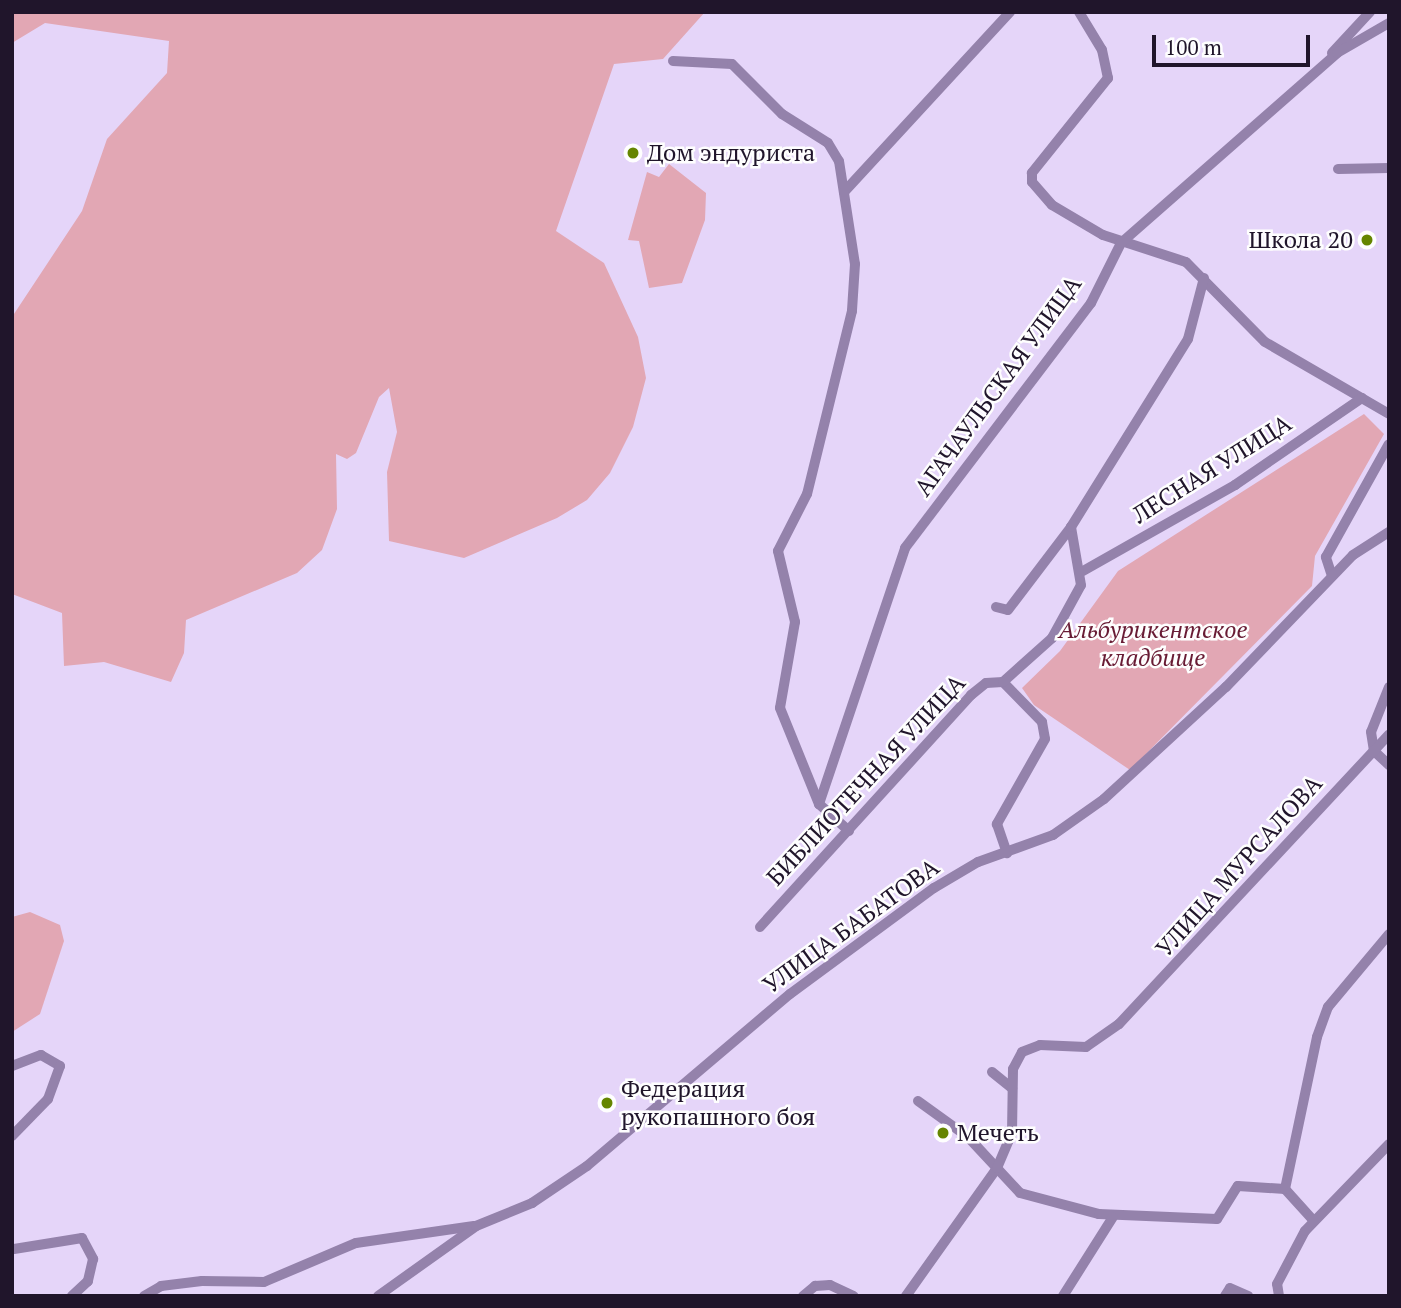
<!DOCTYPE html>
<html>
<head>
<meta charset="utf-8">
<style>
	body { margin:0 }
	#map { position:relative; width:1401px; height:1308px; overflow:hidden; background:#e5d5f9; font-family:"PT Serif",serif }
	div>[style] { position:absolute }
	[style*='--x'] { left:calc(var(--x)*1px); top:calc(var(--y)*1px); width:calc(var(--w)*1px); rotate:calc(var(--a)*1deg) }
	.green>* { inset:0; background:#e2a7b4 }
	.minor>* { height:10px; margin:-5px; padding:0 5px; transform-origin:5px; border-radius:5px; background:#9482ab }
	.dots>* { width:19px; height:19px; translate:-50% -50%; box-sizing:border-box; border:4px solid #fefefe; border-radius:50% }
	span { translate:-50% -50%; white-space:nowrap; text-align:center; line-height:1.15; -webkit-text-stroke:5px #fefefe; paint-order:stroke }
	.poi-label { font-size:24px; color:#20152b }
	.left { translate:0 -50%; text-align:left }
	.right { translate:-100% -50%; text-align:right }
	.street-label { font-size:24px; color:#20152b }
	.park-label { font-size:24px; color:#681b34; font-style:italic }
	.frame { position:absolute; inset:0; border:14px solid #20152b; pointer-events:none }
	.scale { position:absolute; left:1152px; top:35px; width:158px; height:32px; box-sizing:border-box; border:4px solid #20152b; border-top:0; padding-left:9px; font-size:21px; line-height:24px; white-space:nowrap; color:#20152b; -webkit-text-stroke:5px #fefefe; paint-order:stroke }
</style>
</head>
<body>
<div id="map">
	<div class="green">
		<div style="clip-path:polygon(12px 12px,705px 12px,663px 59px,614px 64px,556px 231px,604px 263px,638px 337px,646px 378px,633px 427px,610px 473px,587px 500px,557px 518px,464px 558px,389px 541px,387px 472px,397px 432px,389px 388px,379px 397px,356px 453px,347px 459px,336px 454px,337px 509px,322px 550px,297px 573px,186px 620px,184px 653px,171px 682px,104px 662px,64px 666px,62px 613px,12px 594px,12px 317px,82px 211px,107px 139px,167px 73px,169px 41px,45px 23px,12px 43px)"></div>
		<div style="clip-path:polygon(669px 164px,706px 193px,705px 220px,682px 283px,649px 288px,639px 241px,628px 240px,647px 172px,659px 177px)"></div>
		<div style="clip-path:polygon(1364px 414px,1384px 434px,1315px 556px,1312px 586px,1130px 770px,1034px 705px,1022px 688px,1060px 651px,1118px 571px)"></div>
		<div style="clip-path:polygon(30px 912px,60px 925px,64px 941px,40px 1014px,12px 1032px,12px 917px)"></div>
	</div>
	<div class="minor">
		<div style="--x:1079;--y:12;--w:44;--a:58.8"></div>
		<div style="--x:1102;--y:50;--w:29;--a:78"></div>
		<div style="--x:1108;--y:78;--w:122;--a:128.7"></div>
		<div style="--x:1032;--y:173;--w:9;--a:90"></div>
		<div style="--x:1032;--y:182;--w:30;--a:49"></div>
		<div style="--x:1052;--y:205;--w:59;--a:30.5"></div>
		<div style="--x:1103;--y:235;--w:87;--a:18"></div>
		<div style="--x:1186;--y:262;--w:112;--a:45.4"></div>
		<div style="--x:1265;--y:342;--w:143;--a:30.1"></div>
		<div style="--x:1332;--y:53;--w:56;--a:-47.2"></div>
		<div style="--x:673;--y:61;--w:59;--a:2.9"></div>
		<div style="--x:732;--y:64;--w:71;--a:45"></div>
		<div style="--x:782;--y:114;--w:54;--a:32.2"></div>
		<div style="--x:828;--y:143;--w:21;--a:59"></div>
		<div style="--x:839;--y:161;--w:104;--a:81.2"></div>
		<div style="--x:855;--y:264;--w:47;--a:93.7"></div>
		<div style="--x:852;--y:311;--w:188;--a:103.8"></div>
		<div style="--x:807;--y:494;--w:64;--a:117"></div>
		<div style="--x:778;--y:551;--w:73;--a:76.5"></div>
		<div style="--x:795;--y:622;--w:87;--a:99.9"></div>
		<div style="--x:780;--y:708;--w:104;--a:67.9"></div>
		<div style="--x:1338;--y:169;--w:51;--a:-1.1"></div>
		<div style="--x:844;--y:192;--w:245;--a:-47.3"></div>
		<div style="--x:1083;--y:571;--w:175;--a:-29.5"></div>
		<div style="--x:1235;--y:485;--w:154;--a:-34.4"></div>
		<div style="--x:1332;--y:576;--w:20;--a:-108"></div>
		<div style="--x:1326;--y:557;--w:129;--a:-60.9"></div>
		<div style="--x:996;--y:607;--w:12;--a:14"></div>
		<div style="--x:1008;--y:610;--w:104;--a:-52.8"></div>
		<div style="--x:1003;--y:682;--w:56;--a:45.7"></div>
		<div style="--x:1042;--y:722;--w:17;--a:80"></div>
		<div style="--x:1045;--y:739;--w:98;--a:119.5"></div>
		<div style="--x:997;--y:824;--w:31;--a:71"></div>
		<div style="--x:1389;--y:687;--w:48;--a:111.8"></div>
		<div style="--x:1371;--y:732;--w:19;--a:81"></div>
		<div style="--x:1374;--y:751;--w:21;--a:43"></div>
		<div style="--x:849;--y:831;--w:40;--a:-138"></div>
		<div style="--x:819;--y:804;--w:270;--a:-71.4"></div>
		<div style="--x:905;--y:548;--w:308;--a:-52.8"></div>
		<div style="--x:1091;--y:303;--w:67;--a:-63.4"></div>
		<div style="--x:1121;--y:243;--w:288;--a:-41.3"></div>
		<div style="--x:1337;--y:53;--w:60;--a:-30"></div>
		<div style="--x:760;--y:927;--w:314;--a:-47.7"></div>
		<div style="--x:971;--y:695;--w:19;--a:-39"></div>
		<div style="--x:986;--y:683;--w:17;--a:-3"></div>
		<div style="--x:1003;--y:682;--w:66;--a:-41.9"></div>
		<div style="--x:1052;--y:638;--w:60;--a:-61.3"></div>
		<div style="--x:1081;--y:585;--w:59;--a:-99.8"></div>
		<div style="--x:1071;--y:527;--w:221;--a:-58.1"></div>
		<div style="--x:1188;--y:339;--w:63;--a:-75.3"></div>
		<div style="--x:12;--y:1066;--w:31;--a:-21"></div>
		<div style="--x:41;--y:1055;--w:22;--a:30"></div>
		<div style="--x:60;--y:1066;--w:35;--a:110"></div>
		<div style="--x:48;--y:1099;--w:52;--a:134.2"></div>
		<div style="--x:992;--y:1072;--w:26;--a:39"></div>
		<div style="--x:918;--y:1101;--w:62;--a:35.8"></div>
		<div style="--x:968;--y:1137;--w:76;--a:47.1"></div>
		<div style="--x:1020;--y:1193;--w:82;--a:14.9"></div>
		<div style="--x:1099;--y:1214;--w:118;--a:2.4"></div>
		<div style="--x:1217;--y:1219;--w:39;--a:-58"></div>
		<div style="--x:1238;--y:1186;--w:47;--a:3.7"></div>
		<div style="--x:1313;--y:1220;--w:42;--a:-132.1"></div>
		<div style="--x:1285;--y:1189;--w:155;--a:-78.1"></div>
		<div style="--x:1317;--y:1037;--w:32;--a:-70"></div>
		<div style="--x:1328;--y:1007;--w:95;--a:-50.1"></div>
		<div style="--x:14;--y:1249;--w:69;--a:-9.2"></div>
		<div style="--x:82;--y:1238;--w:24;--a:62"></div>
		<div style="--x:93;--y:1259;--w:23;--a:103"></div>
		<div style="--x:88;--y:1281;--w:22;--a:137"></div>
		<div style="--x:144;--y:1296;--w:20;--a:-30"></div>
		<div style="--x:161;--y:1286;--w:41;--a:-7"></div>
		<div style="--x:202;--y:1281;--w:62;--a:0.9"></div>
		<div style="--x:264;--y:1282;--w:100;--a:-23"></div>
		<div style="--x:356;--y:1243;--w:119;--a:-8.2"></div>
		<div style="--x:378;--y:1296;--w:120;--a:-35.5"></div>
		<div style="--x:476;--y:1226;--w:61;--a:-22.3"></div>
		<div style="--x:532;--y:1203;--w:66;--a:-33.9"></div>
		<div style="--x:587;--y:1166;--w:266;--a:-40.3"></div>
		<div style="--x:790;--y:994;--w:179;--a:-36.4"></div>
		<div style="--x:934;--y:888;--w:51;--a:-30.6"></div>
		<div style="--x:978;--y:862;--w:80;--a:-19.8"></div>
		<div style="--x:1053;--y:835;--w:62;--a:-35.2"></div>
		<div style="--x:1104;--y:799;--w:166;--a:-42.6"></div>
		<div style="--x:1226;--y:687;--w:183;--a:-46.1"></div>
		<div style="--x:1353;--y:555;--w:43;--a:-32.6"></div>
		<div style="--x:803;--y:1296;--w:16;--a:-40"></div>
		<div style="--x:815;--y:1286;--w:15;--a:-4"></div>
		<div style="--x:830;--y:1285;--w:26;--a:25"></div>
		<div style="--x:906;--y:1296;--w:157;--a:-54.6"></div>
		<div style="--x:997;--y:1168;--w:38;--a:-67"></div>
		<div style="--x:1012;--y:1133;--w:64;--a:-89.1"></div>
		<div style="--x:1013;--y:1069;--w:19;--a:-62"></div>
		<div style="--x:1022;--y:1052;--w:19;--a:-21"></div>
		<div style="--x:1040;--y:1045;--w:46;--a:2.5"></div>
		<div style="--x:1086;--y:1047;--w:40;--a:-34.9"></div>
		<div style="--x:1119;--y:1024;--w:396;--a:-47"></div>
		<div style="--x:1063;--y:1296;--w:93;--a:-57.7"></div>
		<div style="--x:1225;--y:1296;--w:9;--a:-58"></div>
		<div style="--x:1230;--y:1288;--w:20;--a:24"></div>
		<div style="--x:1279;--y:1296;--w:12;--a:-99"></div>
		<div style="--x:1277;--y:1284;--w:60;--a:-62.2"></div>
		<div style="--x:1305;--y:1231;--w:121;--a:-46"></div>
	</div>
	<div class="dots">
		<div style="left:633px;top:153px;background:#658500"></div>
		<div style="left:1367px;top:240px;background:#658500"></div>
		<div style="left:607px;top:1103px;background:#658500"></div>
		<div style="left:943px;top:1133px;background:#658500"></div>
	</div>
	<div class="poi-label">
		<span class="left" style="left:647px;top:153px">Дом эндуриста</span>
		<span class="right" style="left:1353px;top:240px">Школа 20</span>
		<span class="left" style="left:621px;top:1103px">Федерация<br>рукопашного боя</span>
		<span class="left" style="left:957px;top:1133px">Мечеть</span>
	</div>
	<div class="street-label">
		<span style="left:998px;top:386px;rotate:-54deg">АГАЧАУЛЬСКАЯ УЛИЦА</span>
		<span style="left:1212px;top:469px;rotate:-32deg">ЛЕСНАЯ УЛИЦА</span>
		<span style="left:866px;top:780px;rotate:-47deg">БИБЛИОТЕЧНАЯ УЛИЦА</span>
		<span style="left:1239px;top:866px;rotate:-48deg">УЛИЦА МУРСАЛОВА</span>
		<span style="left:851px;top:926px;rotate:-36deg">УЛИЦА БАБАТОВА</span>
	</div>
	<div class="park-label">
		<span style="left:1153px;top:644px">Альбурикентское<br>кладбище</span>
	</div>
	<div class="frame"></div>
	<div class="scale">100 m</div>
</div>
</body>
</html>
